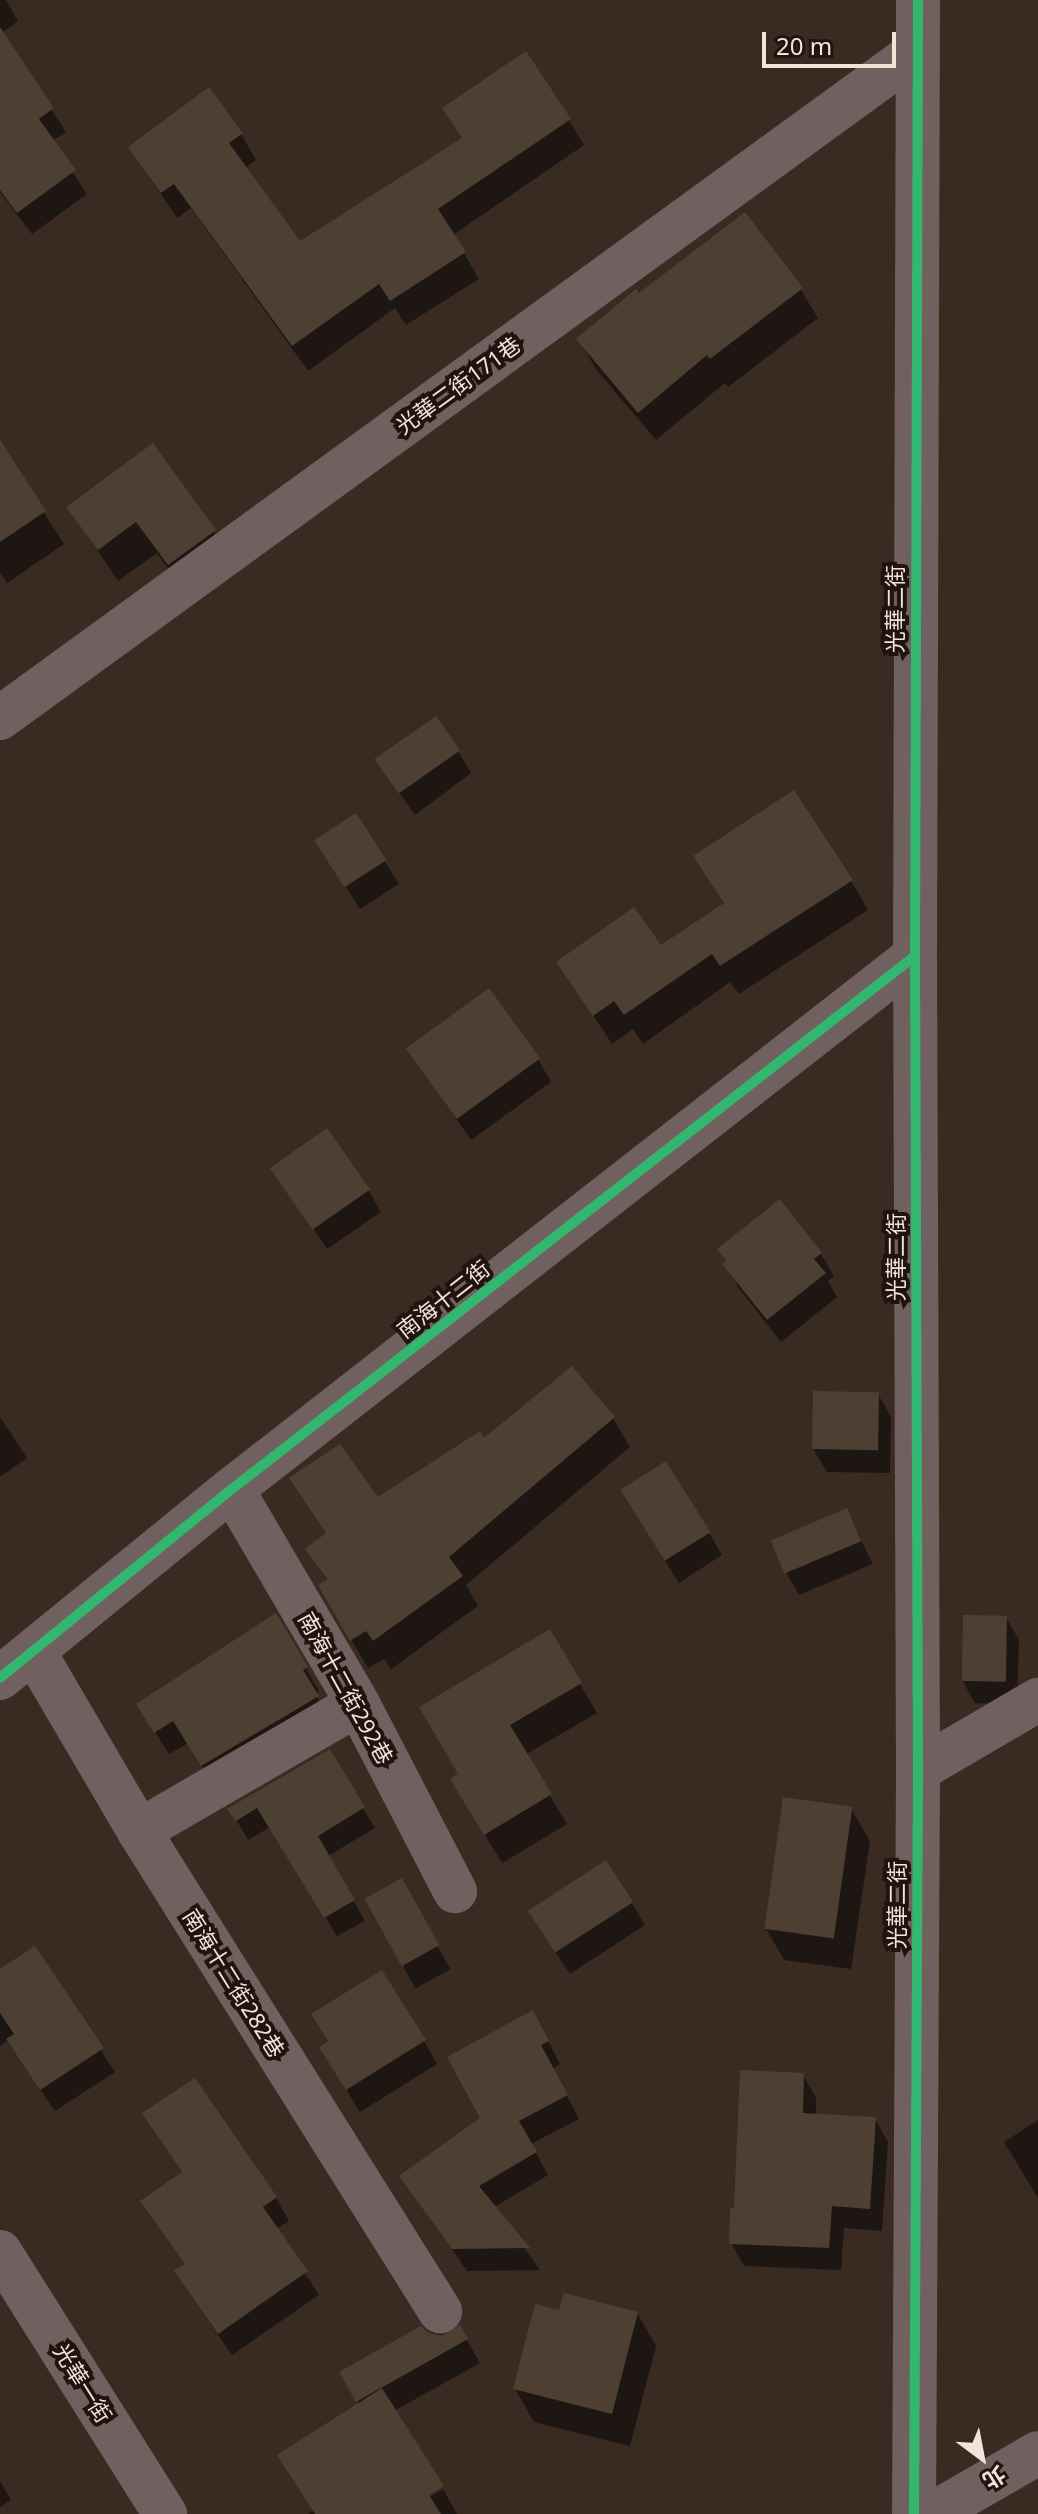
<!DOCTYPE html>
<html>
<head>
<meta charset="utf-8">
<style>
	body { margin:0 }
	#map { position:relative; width:1038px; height:2514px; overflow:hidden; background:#392a22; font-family:"Noto Sans","Noto Sans TC",sans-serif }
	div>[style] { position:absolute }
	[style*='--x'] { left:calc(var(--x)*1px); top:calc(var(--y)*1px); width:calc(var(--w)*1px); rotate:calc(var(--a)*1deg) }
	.shadow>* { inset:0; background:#0007; transform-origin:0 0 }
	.building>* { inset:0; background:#4d4032; transform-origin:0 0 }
	.minor>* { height:44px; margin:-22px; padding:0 22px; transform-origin:22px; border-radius:22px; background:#70605f }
	.cycleway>* { height:10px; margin:-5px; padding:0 5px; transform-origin:5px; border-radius:5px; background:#33b770 }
	span { translate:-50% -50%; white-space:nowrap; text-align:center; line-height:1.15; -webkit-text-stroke:8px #20140e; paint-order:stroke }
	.street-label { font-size:22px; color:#f5e2d9 }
	.north { position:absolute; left:942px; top:2418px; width:80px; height:80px; -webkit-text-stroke:6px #20140e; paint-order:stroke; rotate:148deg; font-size:22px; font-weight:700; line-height:32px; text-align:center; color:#f5e2d9 }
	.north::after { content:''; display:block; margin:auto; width:28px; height:36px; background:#f5e2d9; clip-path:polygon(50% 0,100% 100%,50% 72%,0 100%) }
	.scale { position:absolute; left:762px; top:32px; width:134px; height:36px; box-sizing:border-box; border:4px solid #f5e2d9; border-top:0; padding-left:10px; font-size:24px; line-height:28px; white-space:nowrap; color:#f5e2d9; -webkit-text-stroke:6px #20140e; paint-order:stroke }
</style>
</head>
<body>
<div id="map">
	<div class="shadow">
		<div style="clip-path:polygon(0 0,6px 0,18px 21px,2px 33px,66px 132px,52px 141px,87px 194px,32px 234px,0 192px)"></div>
		<div style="clip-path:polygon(569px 120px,584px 145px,453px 235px,479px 279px,406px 325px,395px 308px,308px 371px,191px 208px,177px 218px,130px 148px,241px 134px,256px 160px,245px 168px,300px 244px)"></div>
		<div style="clip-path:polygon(745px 215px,801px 290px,818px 318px,728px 387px,725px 383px,656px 440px,595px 368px,579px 339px)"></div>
		<div style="clip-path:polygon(0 444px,64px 544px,7px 583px,0 572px)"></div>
		<div style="clip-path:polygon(69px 507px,214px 531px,233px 564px,188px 597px,157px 553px,118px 581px)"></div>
		<div style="clip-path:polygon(458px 751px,471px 773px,415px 815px,378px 762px)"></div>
		<div style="clip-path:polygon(355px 815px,399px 884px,360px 909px,330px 863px)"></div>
		<div style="clip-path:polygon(696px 856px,851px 881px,868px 910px,739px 994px,730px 982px,643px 1044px,633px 1029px,612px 1044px,559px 963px,660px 947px,725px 905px)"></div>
		<div style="clip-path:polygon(408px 1050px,538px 1059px,551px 1082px,471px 1140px)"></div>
		<div style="clip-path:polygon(273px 1168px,368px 1190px,381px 1212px,327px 1249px)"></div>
		<div style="clip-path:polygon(719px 1249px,821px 1254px,834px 1276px,828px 1281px,837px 1297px,781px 1342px,738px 1287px)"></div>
		<div style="clip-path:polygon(878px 1394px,891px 1417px,890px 1473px,827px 1472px,813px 1449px)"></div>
		<div style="clip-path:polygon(0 1417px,27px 1458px,0 1477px)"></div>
		<div style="clip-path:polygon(613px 1418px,630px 1447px,466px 1585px,478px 1606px,391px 1669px,384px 1659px,368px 1668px,320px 1586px,327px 1581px,308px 1549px,327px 1535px,292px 1478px,377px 1500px)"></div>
		<div style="clip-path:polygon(846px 1511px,873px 1564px,799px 1595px,786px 1572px)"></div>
		<div style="clip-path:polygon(635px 1513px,709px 1533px,722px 1555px,679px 1583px)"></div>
		<div style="clip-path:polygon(275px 1616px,319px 1691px,315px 1694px,330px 1720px,216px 1788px,188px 1743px,169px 1754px,152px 1727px)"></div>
		<div style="clip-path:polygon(1006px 1617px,1019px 1640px,1017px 1705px,975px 1703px,962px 1680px)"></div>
		<div style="clip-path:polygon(549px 1632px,597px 1713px,525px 1755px,567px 1824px,502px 1863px,469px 1809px,461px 1775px)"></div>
		<div style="clip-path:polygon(329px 1752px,375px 1828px,328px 1856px,365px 1921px,337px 1936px,270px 1827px,248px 1840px,230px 1809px)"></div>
		<div style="clip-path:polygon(851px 1809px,870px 1841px,851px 1969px,784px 1960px,765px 1927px)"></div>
		<div style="left:401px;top:1880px;width:102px;height:40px;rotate:61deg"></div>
		<div style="clip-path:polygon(632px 1903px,645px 1925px,570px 1974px,544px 1935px)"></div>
		<div style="clip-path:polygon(34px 1949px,115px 2072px,55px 2111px,7px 2041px,0 2046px,0 1971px)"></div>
		<div style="clip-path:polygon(545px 2035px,560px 2064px,553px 2069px,579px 2119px,531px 2144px,548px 2175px,494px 2207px,540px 2270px,467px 2271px,402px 2176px,483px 2118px)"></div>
		<div style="clip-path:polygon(424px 2041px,437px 2064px,360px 2112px,334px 2070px,330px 2042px)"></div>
		<div style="clip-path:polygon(803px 2075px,816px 2098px,816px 2116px,875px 2119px,888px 2142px,882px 2231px,844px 2228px,841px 2270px,744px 2266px,731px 2243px,736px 2210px)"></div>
		<div style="clip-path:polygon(195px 2080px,276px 2198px,289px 2221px,276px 2229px,319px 2295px,232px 2355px,190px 2294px,177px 2272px,186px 2266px,143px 2202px,183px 2174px,158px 2136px)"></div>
		<div style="clip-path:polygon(1038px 2120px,1038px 2198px,1004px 2142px)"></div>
		<div style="clip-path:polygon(560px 2312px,637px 2313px,656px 2346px,630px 2446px,534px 2422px,515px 2389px)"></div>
		<div style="clip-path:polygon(460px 2328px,480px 2363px,394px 2411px,422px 2502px,443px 2489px,457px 2514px,308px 2514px,313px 2511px,360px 2405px,342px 2373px,428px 2335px,442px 2338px)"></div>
		<div style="clip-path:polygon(0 2481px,11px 2500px,0 2507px)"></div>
	</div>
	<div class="building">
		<div style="clip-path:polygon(0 27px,54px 108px,39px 119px,76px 170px,17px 213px,0 190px)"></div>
		<div style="clip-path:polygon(526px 51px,571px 119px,438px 209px,466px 252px,390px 301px,379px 284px,292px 346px,174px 184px,161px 193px,128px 147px,209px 87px,243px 133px,229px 143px,300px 241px,462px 138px,442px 108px)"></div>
		<div style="clip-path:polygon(745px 212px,803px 288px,710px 359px,707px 355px,638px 413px,576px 339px,636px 289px,639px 293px)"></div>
		<div style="clip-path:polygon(0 440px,46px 511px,0 542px)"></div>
		<div style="clip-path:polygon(153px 443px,216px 530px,168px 565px,136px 522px,98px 550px,66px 507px)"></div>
		<div style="left:436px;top:716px;width:42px;height:75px;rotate:55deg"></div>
		<div style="clip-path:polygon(794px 790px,853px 880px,720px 966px,712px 954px,624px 1015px,614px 1001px,593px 1016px,556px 962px,634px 907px,661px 945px,724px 903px,693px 856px)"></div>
		<div style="left:356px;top:813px;width:56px;height:50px;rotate:57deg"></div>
		<div style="left:489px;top:988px;width:87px;height:103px;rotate:54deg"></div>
		<div style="left:327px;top:1128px;width:75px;height:70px;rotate:55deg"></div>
		<div style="clip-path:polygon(780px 1199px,822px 1253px,814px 1259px,826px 1273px,767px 1320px,722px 1264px,726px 1261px,717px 1249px)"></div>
		<div style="clip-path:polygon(572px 1366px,615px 1417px,449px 1557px,463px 1576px,373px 1641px,366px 1631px,350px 1641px,318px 1585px,327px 1579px,305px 1549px,326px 1533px,289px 1478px,340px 1444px,378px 1497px,480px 1431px,484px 1438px)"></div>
		<div style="left:813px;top:1391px;width:66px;height:58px;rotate:1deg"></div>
		<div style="left:666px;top:1461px;width:84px;height:54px;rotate:58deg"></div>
		<div style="left:847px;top:1508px;width:36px;height:83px;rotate:67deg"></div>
		<div style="clip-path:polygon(276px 1613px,308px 1667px,303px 1670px,319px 1696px,201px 1766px,173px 1721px,154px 1733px,136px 1704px)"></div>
		<div style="left:963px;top:1615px;width:44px;height:66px;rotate:1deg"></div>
		<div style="clip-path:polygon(550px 1629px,582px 1683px,510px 1725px,552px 1794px,484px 1835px,450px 1779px,458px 1774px,419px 1707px)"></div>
		<div style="clip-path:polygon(330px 1749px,365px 1807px,318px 1836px,355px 1900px,324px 1918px,257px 1808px,236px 1821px,227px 1809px)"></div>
		<div style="left:783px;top:1797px;width:70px;height:133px;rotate:8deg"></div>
		<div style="left:606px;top:1860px;width:50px;height:93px;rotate:57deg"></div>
		<div style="left:402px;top:1878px;width:77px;height:43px;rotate:61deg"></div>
		<div style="clip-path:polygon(35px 1946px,104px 2048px,40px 2090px,6px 2039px,14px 2034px,0 2013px,0 1969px)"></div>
		<div style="clip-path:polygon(382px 1970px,426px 2040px,346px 2090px,319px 2047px,328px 2041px,311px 2014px)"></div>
		<div style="clip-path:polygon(533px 2010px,549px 2041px,541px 2045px,568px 2095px,519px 2121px,537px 2152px,479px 2186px,530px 2248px,452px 2249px,399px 2176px,480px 2118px,447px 2057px)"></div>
		<div style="clip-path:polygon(740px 2070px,804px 2073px,803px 2113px,876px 2117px,870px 2209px,832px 2206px,829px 2248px,729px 2244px,730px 2208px,734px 2208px)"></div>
		<div style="clip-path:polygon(195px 2078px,277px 2197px,263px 2207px,308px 2271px,218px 2334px,174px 2271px,185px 2264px,140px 2201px,182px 2172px,142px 2113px)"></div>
		<div style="clip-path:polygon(564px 2293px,638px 2312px,612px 2414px,513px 2389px,535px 2304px,559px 2310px)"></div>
		<div style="clip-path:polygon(460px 2325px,468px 2339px,356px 2402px,339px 2372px,421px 2326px,429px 2333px,442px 2336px)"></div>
		<div style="clip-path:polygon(382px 2388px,444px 2486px,429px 2495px,441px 2514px,315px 2514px,277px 2455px)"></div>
	</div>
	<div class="minor">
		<div style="--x:0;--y:718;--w:1133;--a:-36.02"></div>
		<div style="--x:232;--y:1489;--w:249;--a:59.6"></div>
		<div style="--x:358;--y:1704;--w:211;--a:62.6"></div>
		<div style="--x:34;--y:1652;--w:208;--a:59.6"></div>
		<div style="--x:139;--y:1831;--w:567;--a:57.91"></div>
		<div style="--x:0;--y:1678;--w:299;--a:-39.2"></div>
		<div style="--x:232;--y:1489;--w:866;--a:-37.97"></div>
		<div style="--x:918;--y:1770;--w:139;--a:-30.3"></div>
		<div style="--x:139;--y:1831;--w:253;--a:-30.1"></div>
		<div style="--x:0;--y:2252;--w:310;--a:57.8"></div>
		<div style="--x:914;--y:2514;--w:744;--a:-89.69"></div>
		<div style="--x:918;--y:1770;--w:814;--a:-90.21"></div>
		<div style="--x:915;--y:956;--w:956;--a:-89.82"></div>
		<div style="--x:932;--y:2514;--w:122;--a:-29.9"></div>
	</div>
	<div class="cycleway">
		<div style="--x:0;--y:1678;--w:299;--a:-39.2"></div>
		<div style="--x:232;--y:1489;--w:866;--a:-37.97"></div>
		<div style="--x:914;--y:2514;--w:744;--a:-89.69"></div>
		<div style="--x:918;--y:1770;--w:814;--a:-90.21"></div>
		<div style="--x:915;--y:956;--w:956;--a:-89.82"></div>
	</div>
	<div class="street-label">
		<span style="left:458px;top:385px;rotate:-36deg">光華二街171巷</span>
		<span style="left:895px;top:609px;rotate:-90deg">光華二街</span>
		<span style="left:896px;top:1257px;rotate:-90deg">光華二街</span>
		<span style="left:443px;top:1299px;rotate:-38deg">南海十二街</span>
		<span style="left:346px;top:1688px;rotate:61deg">南海十二街292巷</span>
		<span style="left:897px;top:1905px;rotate:-90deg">光華二街</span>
		<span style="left:234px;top:1983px;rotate:58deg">南海十二街282巷</span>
		<span style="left:83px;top:2383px;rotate:58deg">光華一街</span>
	</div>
	<div class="north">北</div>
	<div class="scale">20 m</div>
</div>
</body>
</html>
